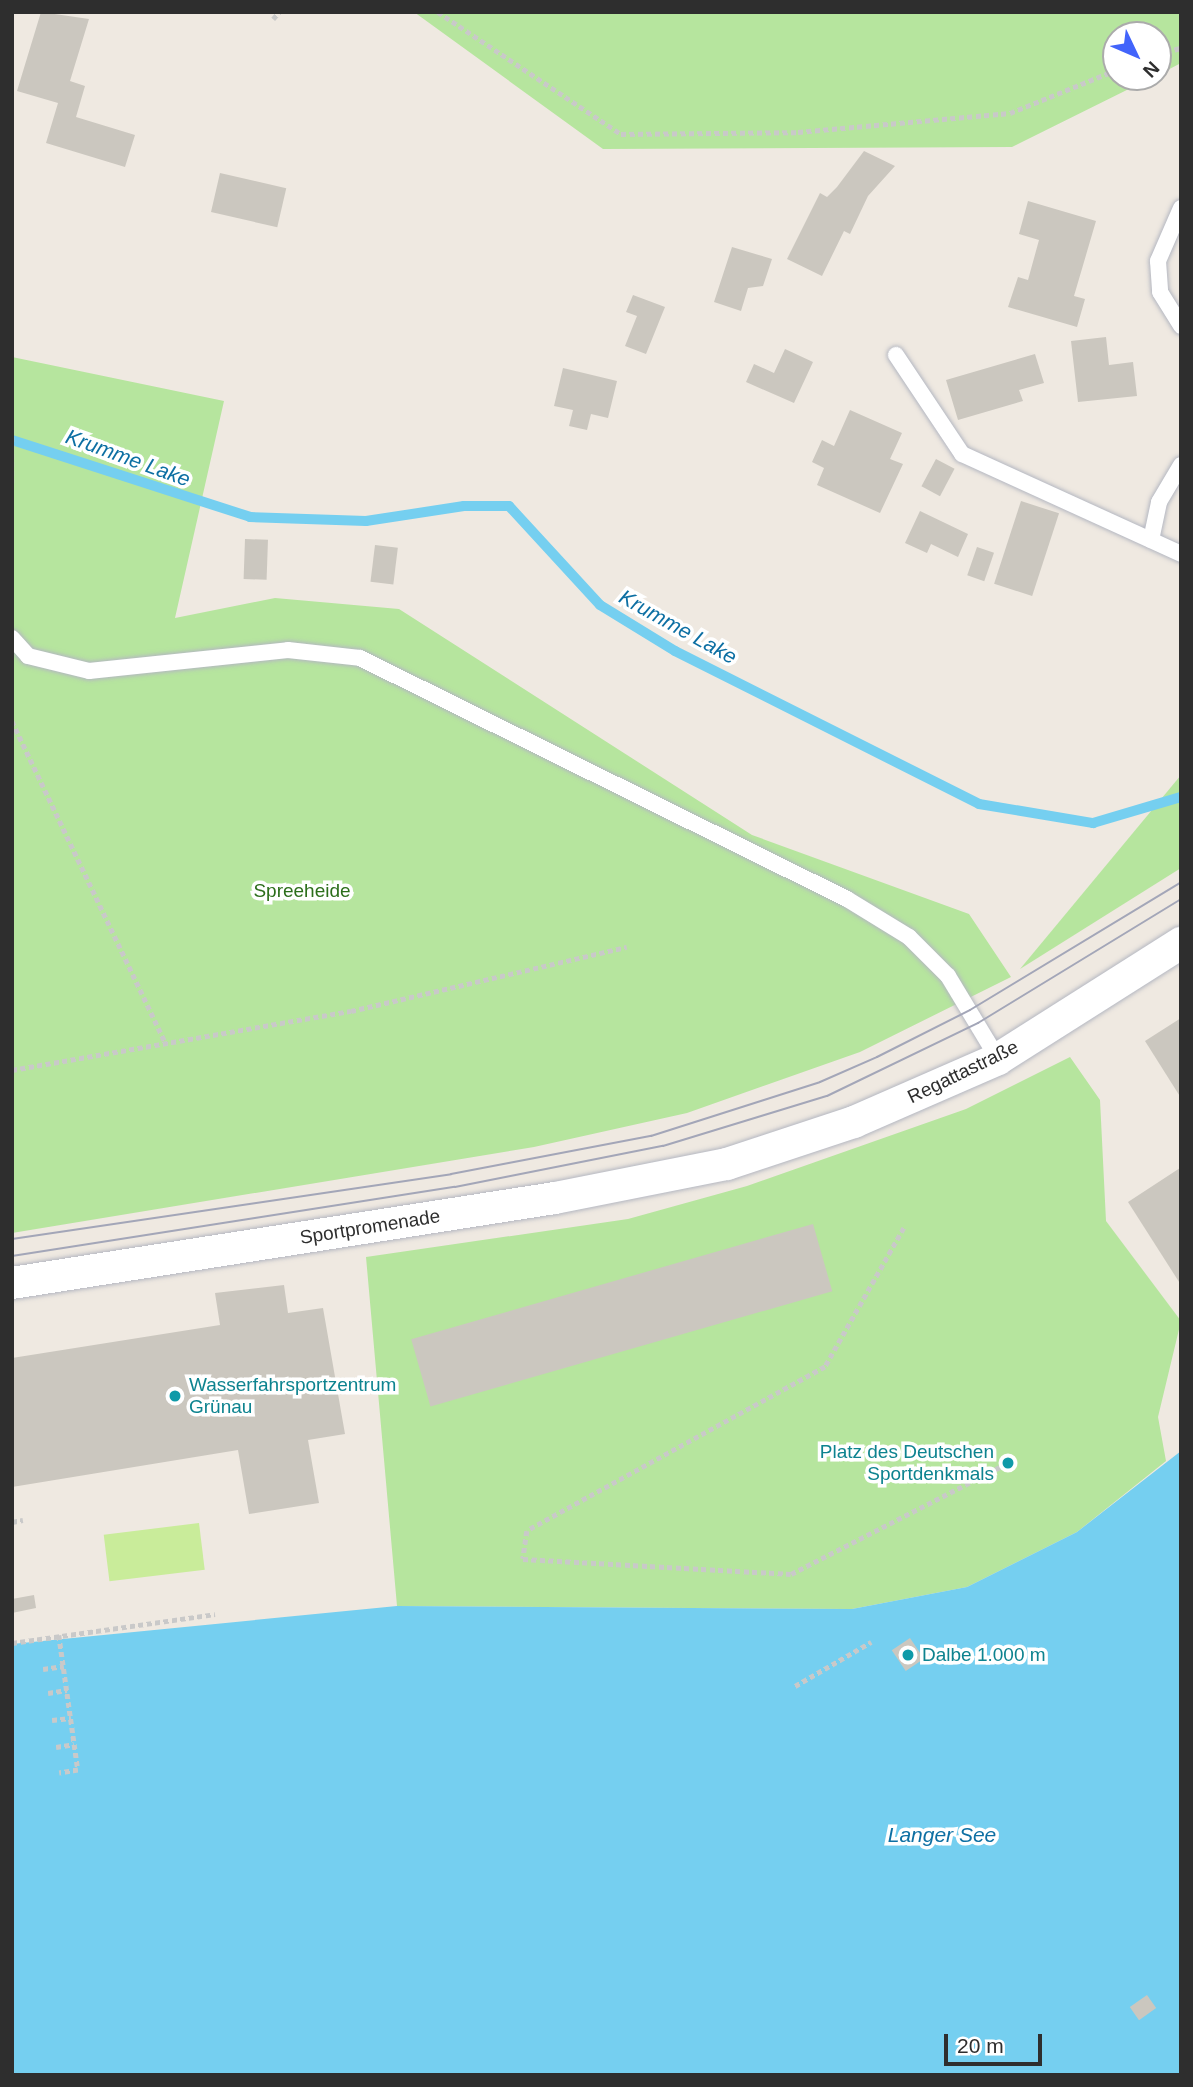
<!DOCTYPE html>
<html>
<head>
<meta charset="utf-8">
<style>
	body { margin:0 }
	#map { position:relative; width:1193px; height:2087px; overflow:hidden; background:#efe9e1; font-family:Helvetica,sans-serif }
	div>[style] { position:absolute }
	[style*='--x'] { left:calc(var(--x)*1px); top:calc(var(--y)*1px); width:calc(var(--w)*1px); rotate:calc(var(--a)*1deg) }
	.green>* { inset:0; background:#b6e59e }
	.pitch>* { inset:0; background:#c9ec9a; transform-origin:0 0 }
	.water>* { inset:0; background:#75cff0 }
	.stream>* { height:10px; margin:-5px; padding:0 5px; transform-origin:5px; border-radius:5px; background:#75cff0 }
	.building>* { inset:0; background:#cbc7bf; transform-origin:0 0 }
	.path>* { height:4.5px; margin-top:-2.25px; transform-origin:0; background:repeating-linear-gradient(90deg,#c9c9c9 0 5px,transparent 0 8.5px) }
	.roads { filter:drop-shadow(0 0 2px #b4b7c1) drop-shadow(0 0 2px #b4b7c1) }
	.lane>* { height:16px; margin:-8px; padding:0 8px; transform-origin:8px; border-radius:8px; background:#fff }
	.street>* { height:32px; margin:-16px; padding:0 16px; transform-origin:16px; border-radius:16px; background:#fff }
	.tram>* { height:2px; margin:-1px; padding:0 1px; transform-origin:1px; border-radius:1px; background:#a3a6b8 }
	.dots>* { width:19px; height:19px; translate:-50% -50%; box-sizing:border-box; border:4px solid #fff; border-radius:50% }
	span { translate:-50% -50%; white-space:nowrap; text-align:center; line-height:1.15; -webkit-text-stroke:7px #fff; paint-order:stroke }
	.park-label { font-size:19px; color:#2c6e1b }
	.street-label { font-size:19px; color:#2e2e2e }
	.culture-label { font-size:19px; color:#0d838f }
	.left { translate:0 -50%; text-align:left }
	.right { translate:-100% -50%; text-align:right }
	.water-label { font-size:21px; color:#0d6fa3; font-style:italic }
	.frame { position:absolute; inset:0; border:14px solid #2e2e2e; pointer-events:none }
	.north { position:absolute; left:1102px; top:21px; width:70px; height:70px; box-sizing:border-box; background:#fff; border:2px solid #ababab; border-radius:50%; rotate:134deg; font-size:19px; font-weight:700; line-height:28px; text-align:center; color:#2e2e2e }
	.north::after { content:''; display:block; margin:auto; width:24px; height:32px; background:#4264fb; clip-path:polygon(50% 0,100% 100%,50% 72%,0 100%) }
	.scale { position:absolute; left:944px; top:2034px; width:98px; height:32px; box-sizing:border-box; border:4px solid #2e2e2e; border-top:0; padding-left:9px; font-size:21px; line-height:24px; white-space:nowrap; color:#2e2e2e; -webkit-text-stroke:5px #fff; paint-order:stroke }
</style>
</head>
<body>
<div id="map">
	<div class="green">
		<div style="clip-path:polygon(414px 12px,1181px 12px,1181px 63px,1158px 75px,1158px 35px,1116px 35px,1116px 77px,1153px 77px,1012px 147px,603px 149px)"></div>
		<div style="clip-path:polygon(12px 357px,224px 401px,175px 618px,275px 598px,399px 609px,752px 835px,969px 914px,1011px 977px,860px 1052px,687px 1113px,534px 1147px,12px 1233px)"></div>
		<div style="clip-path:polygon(1181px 775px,1181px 868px,1020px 969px)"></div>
		<div style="clip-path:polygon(1070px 1057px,1100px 1100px,1106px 1221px,1181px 1321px,1158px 1417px,1166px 1461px,1077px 1532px,967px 1587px,852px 1609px,397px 1606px,366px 1257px,628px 1219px,747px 1186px,966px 1109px)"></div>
	</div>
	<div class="pitch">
		<div style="left:199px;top:1523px;width:47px;height:96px;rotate:83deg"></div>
	</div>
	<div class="water">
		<div style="clip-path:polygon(1181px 1451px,1181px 2075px,12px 2075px,12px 1644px,397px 1606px,852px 1609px,967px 1587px,1077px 1532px)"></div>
	</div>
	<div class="stream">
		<div style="--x:12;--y:440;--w:250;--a:17.9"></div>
		<div style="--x:250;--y:517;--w:116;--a:2"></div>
		<div style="--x:366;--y:521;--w:99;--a:-8.7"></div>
		<div style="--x:464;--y:506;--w:45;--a:0"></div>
		<div style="--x:509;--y:506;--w:134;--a:47.4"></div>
		<div style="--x:600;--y:605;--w:88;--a:31.5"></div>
		<div style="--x:675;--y:651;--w:340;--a:26.7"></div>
		<div style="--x:979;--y:804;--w:116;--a:9.5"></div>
		<div style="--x:1093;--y:823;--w:92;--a:-16.5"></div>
	</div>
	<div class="building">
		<div style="clip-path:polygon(41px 12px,89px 19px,70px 81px,85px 86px,76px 117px,135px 135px,125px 167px,46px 143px,58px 103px,17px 91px)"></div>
		<div style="clip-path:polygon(864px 151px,895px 166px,868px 196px,850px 234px,844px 231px,822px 276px,787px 259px,820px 193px,827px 197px,837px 187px)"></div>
		<div style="left:220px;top:173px;width:68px;height:40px;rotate:13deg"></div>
		<div style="clip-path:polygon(1028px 201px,1096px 221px,1074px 296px,1085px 299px,1077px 327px,1008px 307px,1018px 277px,1028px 280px,1039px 240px,1019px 234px)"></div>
		<div style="clip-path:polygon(732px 247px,772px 259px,763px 286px,748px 288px,741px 311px,714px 302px)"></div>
		<div style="clip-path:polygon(633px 295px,665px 307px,646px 354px,625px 346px,637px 316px,626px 312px)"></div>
		<div style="clip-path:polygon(1106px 337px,1109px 365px,1133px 362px,1137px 396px,1078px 402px,1071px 341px)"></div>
		<div style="clip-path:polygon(785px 349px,813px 362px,794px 403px,746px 382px,754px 364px,774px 373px)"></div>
		<div style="clip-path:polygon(1035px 354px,1044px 383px,1019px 390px,1023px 401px,958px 420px,946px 380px)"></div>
		<div style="clip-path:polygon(563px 368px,617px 381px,608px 418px,591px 414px,587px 430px,569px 426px,573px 410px,554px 406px)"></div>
		<div style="clip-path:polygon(850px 410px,902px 433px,890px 459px,903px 464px,880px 513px,817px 485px,824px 468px,812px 462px,822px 440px,834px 446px)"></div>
		<div style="left:936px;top:459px;width:21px;height:31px;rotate:28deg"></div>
		<div style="left:1021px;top:501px;width:40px;height:87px;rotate:18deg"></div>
		<div style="clip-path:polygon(920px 511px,968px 534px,958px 557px,931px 544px,927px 553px,905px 543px)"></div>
		<div style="left:245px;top:539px;width:23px;height:40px;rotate:2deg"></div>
		<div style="left:375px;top:545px;width:23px;height:37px;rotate:7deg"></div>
		<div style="left:977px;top:547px;width:18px;height:30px;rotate:19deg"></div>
		<div style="clip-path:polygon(1181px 1018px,1181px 1098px,1145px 1041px)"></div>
		<div style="clip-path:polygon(1180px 1168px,1181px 1170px,1181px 1285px,1128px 1202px)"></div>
		<div style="left:813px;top:1224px;width:70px;height:418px;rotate:74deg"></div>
		<div style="clip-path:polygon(284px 1285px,288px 1313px,323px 1308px,345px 1434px,308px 1440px,319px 1503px,249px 1514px,238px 1450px,12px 1487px,12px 1358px,220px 1325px,215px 1293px)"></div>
		<div style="clip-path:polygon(34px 1595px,36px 1608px,12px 1613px,12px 1599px)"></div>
		<div style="left:910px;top:1638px;width:25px;height:22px;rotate:56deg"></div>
		<div style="left:1147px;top:1995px;width:16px;height:21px;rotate:55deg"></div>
	</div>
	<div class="path">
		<div style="--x:438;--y:12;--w:220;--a:33.7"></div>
		<div style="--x:621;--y:134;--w:177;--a:-0.6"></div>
		<div style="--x:798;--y:132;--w:213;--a:-5.1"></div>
		<div style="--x:1010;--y:113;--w:114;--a:-22.1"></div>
		<div style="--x:273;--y:19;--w:9;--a:-49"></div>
		<div style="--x:1158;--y:54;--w:24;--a:-15"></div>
		<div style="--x:12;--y:428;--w:55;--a:90"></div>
		<div style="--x:12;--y:721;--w:358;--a:64.5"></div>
		<div style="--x:12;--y:1070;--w:344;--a:-9.9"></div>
		<div style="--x:351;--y:1011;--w:283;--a:-13.1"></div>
		<div style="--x:904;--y:1228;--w:160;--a:119.6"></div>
		<div style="--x:825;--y:1367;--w:340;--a:151.2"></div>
		<div style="--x:527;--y:1531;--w:28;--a:98"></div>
		<div style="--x:523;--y:1559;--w:268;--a:3.2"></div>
		<div style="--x:791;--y:1574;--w:244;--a:-27.1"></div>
		<div style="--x:12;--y:1522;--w:11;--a:-10"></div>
		<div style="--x:59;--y:1635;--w:136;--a:82"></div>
		<div style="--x:78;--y:1770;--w:19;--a:171"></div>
		<div style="--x:12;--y:1643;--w:205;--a:-8.1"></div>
		<div style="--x:43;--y:1669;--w:21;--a:-8"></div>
		<div style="--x:795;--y:1686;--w:88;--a:-30.1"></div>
		<div style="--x:48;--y:1693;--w:19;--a:-9"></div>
		<div style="--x:52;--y:1720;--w:19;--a:-6"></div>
		<div style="--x:56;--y:1747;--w:18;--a:-9"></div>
	</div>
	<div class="roads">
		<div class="lane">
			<div style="--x:1181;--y:208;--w:58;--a:113.5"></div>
			<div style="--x:1158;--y:261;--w:31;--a:86"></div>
			<div style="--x:1160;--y:292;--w:40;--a:58"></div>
			<div style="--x:896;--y:355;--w:119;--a:56.3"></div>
			<div style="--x:962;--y:454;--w:241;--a:24.5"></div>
			<div style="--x:1151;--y:540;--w:39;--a:-78"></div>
			<div style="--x:1159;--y:502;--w:43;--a:-59.3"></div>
			<div style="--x:12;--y:638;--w:24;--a:48"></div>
			<div style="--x:28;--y:656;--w:63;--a:13.8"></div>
			<div style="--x:89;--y:671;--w:200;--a:-6"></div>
			<div style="--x:288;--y:650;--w:72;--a:6.3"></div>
			<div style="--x:360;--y:658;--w:543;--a:26.33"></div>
			<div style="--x:847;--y:899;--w:73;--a:31.5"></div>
			<div style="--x:909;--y:937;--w:55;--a:45"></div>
			<div style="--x:948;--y:976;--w:97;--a:58.9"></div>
		</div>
		<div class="street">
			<div style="--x:12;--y:1283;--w:550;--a:-8.9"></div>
			<div style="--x:555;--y:1198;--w:175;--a:-11.2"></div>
			<div style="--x:727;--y:1164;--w:134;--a:-18.3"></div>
			<div style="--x:854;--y:1122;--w:157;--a:-23.6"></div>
			<div style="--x:998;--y:1059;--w:217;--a:-32.4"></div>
		</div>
	</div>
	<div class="tram">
		<div style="--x:12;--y:1239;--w:444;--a:-8.4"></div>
		<div style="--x:451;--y:1174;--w:204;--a:-10.8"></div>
		<div style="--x:651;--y:1136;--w:177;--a:-17.7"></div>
		<div style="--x:820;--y:1082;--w:62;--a:-23.7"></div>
		<div style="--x:877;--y:1057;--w:104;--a:-26.8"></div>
		<div style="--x:970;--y:1010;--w:247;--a:-31.2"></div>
		<div style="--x:12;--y:1256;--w:448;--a:-8.9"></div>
		<div style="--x:455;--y:1187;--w:212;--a:-11.2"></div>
		<div style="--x:663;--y:1146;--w:171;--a:-17"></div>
		<div style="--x:827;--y:1096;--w:168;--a:-25.8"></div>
		<div style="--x:978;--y:1023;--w:238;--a:-31.4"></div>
	</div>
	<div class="dots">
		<div style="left:175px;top:1396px;background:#0f9aa8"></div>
		<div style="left:1008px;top:1463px;background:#0f9aa8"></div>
		<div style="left:908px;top:1655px;background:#0f9aa8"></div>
	</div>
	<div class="park-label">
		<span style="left:302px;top:891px">Spreeheide</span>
	</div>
	<div class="street-label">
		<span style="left:963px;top:1072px;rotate:-26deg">Regattastraße</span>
		<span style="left:370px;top:1227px;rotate:-9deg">Sportpromenade</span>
	</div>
	<div class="culture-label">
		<span class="left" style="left:189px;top:1396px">Wasserfahrsportzentrum<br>Grünau</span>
		<span class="right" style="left:994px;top:1463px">Platz des Deutschen<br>Sportdenkmals</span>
		<span class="left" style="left:922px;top:1655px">Dalbe 1.000 m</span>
	</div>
	<div class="water-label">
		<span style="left:128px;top:458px;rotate:20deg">Krumme Lake</span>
		<span style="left:678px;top:627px;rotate:29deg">Krumme Lake</span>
		<span style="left:942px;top:1835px">Langer See</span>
	</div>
	<div class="frame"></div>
	<div class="north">N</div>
	<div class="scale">20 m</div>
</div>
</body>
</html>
